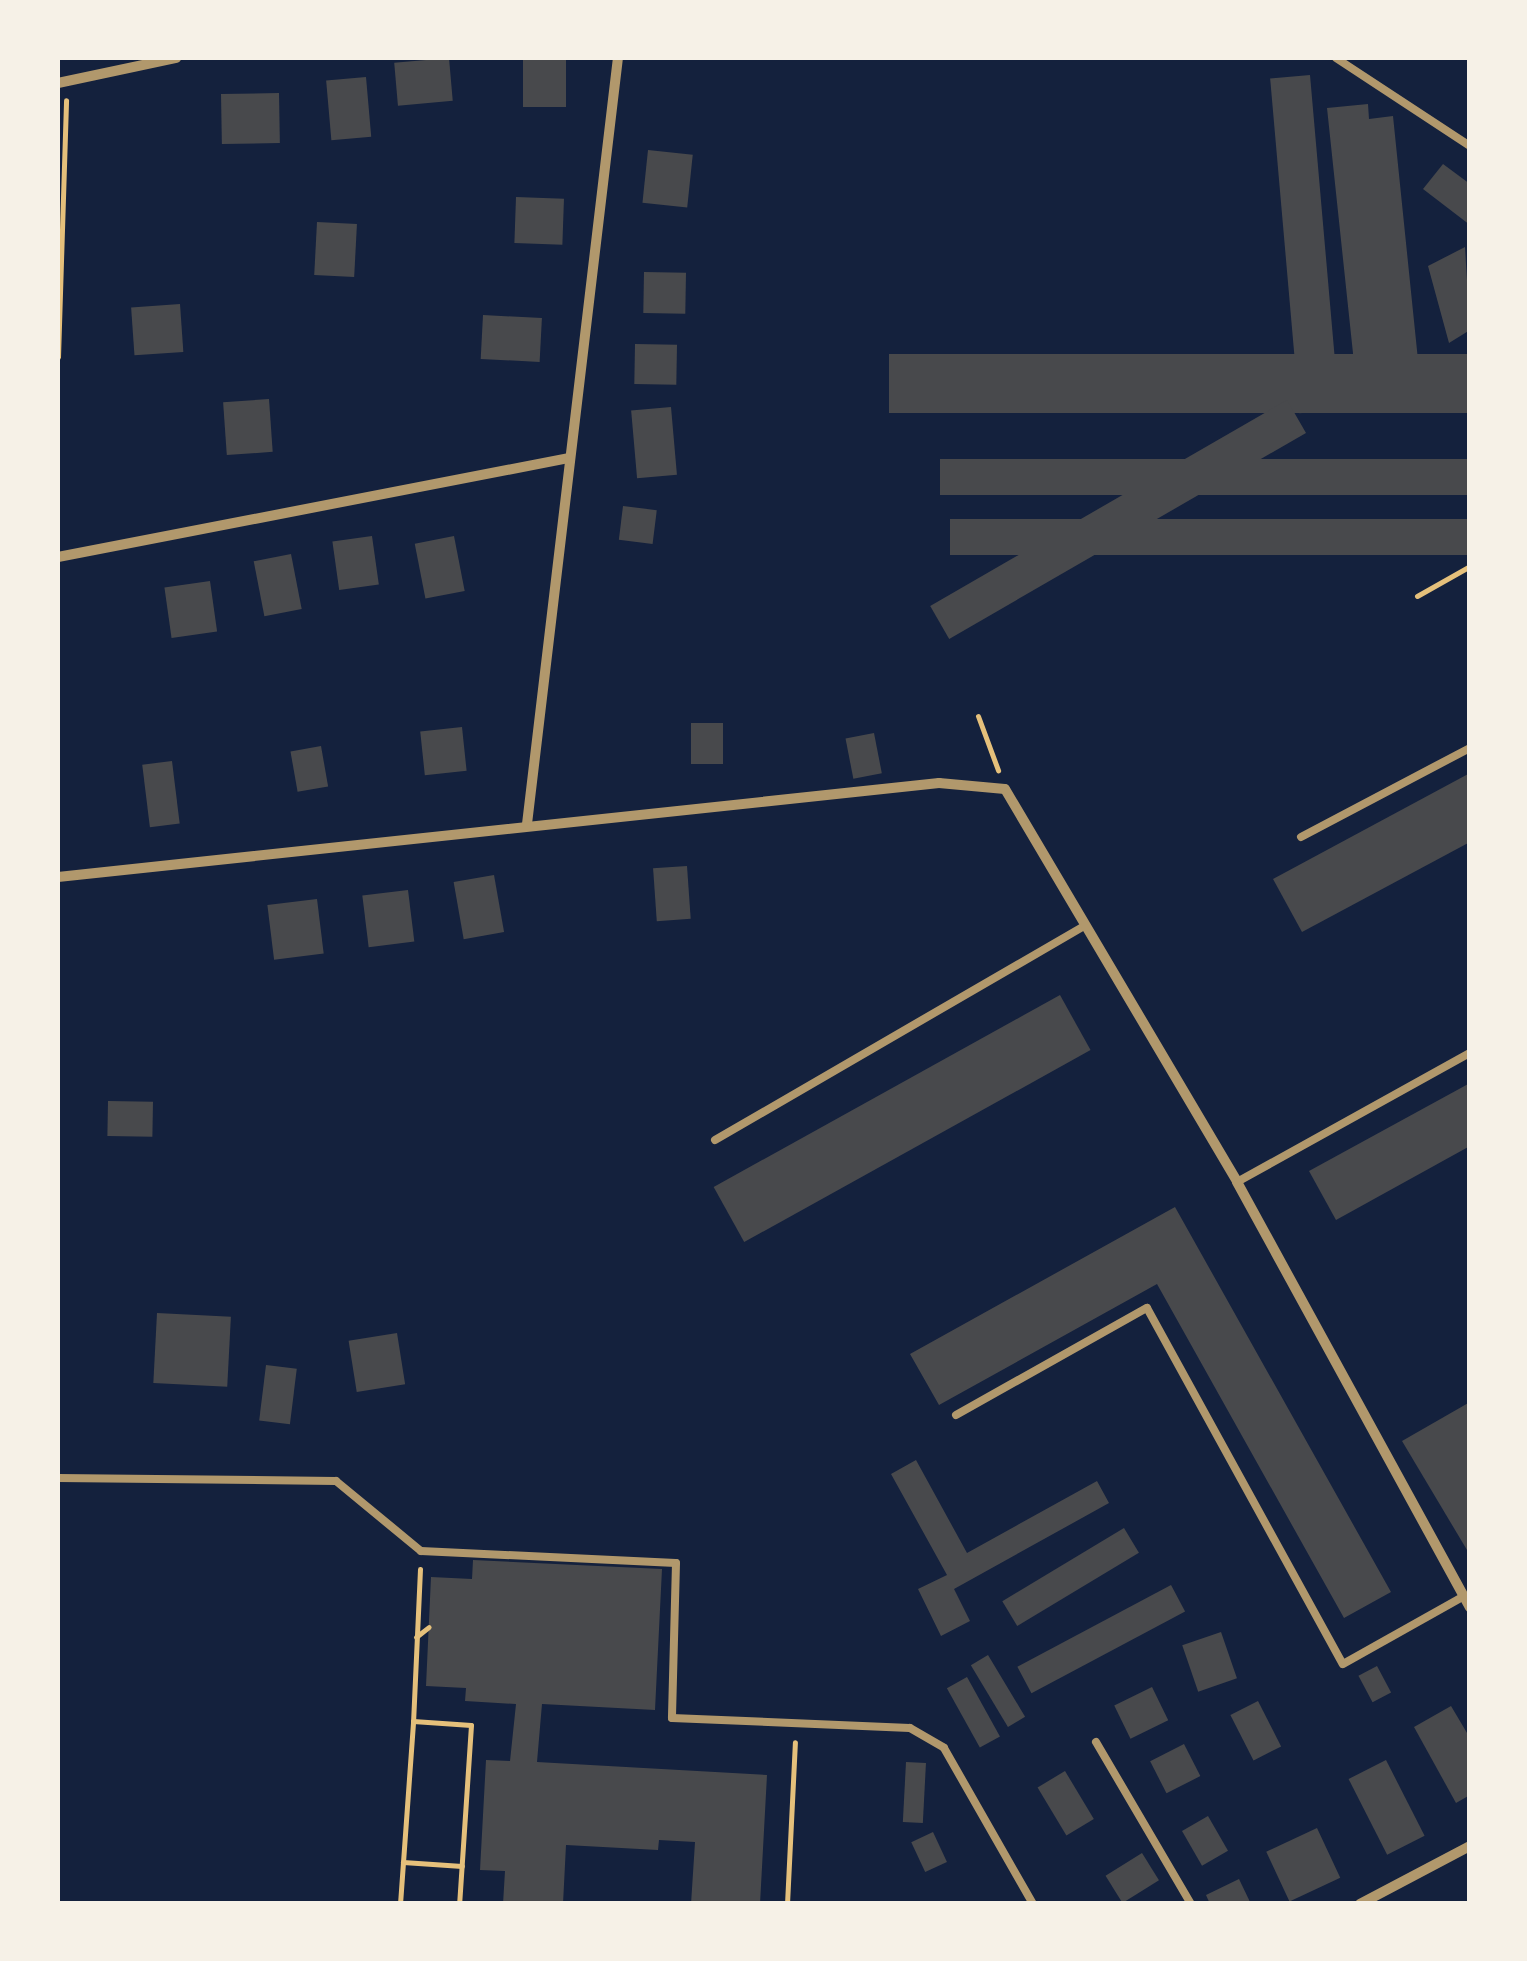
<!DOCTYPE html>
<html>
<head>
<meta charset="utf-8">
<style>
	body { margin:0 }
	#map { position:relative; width:1527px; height:1961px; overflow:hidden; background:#14213d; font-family:Manrope,sans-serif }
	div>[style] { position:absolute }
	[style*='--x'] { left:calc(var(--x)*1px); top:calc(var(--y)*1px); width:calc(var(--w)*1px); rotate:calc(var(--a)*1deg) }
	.building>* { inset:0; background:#48494c; transform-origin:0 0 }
	.path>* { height:5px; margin:-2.5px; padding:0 2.5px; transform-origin:2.5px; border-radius:2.5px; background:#e5c07b }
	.service>* { height:8px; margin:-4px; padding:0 4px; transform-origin:4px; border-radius:4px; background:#b1986c }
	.minor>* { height:10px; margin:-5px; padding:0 5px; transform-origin:5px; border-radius:5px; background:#b1986c }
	span { translate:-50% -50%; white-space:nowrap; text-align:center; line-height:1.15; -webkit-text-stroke:9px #f6f1e7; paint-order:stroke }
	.frame { position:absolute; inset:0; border:60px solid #f6f1e7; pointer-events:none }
</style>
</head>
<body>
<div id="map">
	<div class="building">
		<div style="left:449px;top:58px;width:43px;height:55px;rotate:85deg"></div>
		<div style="left:523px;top:58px;width:43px;height:49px"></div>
		<div style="left:1310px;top:75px;width:336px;height:40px;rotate:85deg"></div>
		<div style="left:366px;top:77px;width:60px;height:40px;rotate:85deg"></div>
		<div style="left:279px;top:93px;width:50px;height:58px;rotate:89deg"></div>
		<div style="clip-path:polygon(1368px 104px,1369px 119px,1393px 116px,1418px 360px,1357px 391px,1327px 108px)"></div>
		<div style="left:648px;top:150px;width:45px;height:53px;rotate:6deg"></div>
		<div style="clip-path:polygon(1443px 164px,1470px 184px,1470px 225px,1423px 189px)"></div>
		<div style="left:516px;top:197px;width:48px;height:46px;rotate:2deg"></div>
		<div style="left:317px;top:222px;width:40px;height:53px;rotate:3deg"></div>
		<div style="clip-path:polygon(1465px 247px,1470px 330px,1449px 343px,1428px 266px)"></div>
		<div style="left:644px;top:272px;width:42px;height:41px;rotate:1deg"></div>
		<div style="left:180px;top:304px;width:48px;height:49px;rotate:86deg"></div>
		<div style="left:483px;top:315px;width:59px;height:44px;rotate:3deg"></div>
		<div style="left:635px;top:344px;width:42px;height:40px;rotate:1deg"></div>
		<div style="left:1470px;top:354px;width:59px;height:581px;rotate:90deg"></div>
		<div style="left:269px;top:399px;width:53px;height:46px;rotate:86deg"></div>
		<div style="left:1287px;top:400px;width:38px;height:412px;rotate:60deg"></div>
		<div style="left:671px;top:407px;width:68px;height:40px;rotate:85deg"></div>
		<div style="left:1470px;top:459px;width:36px;height:530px;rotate:90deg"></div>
		<div style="left:623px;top:506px;width:34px;height:34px;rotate:7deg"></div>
		<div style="left:1470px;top:519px;width:36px;height:520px;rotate:90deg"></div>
		<div style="left:372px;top:536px;width:49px;height:40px;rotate:82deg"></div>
		<div style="left:454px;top:536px;width:56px;height:40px;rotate:79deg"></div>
		<div style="left:291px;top:554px;width:56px;height:38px;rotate:79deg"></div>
		<div style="left:210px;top:581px;width:51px;height:46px;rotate:82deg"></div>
		<div style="left:691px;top:723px;width:32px;height:41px"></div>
		<div style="left:462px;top:727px;width:44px;height:42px;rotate:84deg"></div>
		<div style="left:874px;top:733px;width:41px;height:29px;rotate:79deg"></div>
		<div style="left:321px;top:746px;width:41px;height:31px;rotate:80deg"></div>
		<div style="left:172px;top:761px;width:63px;height:30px;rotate:83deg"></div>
		<div style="clip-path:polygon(1470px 773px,1470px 842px,1302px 932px,1273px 879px)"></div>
		<div style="left:687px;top:866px;width:53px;height:34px;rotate:86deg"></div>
		<div style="left:494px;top:875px;width:58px;height:41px;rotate:80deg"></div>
		<div style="left:408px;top:890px;width:52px;height:46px;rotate:83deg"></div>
		<div style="left:317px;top:899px;width:55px;height:50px;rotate:83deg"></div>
		<div style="left:1060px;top:995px;width:63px;height:396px;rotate:61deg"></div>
		<div style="clip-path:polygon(1470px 1083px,1470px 1146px,1336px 1220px,1309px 1171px)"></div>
		<div style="left:108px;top:1101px;width:45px;height:35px;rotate:1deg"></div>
		<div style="clip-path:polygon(1175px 1207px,1391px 1592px,1344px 1618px,1157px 1284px,939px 1405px,910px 1354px)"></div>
		<div style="left:157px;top:1313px;width:74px;height:70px;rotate:3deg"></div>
		<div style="left:397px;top:1333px;width:52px;height:49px;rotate:81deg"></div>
		<div style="left:266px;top:1365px;width:31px;height:56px;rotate:7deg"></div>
		<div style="clip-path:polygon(1470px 1402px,1470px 1555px,1402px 1441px)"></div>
		<div style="clip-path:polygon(916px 1460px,967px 1553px,1097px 1481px,1109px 1503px,954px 1589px,970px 1621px,941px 1636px,918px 1589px,947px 1575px,891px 1474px)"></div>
		<div style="left:1124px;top:1528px;width:29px;height:142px;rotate:59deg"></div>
		<div style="clip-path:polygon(473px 1560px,662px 1569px,655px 1710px,542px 1704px,537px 1762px,767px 1775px,760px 1904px,691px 1904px,695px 1842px,659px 1840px,658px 1850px,566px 1845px,563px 1904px,503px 1904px,505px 1871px,480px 1870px,486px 1760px,510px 1761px,516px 1704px,465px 1701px,466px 1688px,426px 1686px,431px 1577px,472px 1579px)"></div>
		<div style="left:1171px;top:1585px;width:30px;height:174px;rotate:62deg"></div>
		<div style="left:1221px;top:1632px;width:49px;height:41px;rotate:71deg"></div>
		<div style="left:988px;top:1655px;width:72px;height:20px;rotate:59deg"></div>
		<div style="left:1377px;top:1666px;width:30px;height:21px;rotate:62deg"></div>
		<div style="left:967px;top:1677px;width:68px;height:23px;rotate:61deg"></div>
		<div style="left:1152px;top:1687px;width:37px;height:42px;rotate:64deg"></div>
		<div style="left:1258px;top:1701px;width:51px;height:31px;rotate:63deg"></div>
		<div style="clip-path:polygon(1451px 1706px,1470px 1738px,1470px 1795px,1456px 1803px,1414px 1727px)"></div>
		<div style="left:1184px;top:1744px;width:36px;height:38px;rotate:63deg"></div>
		<div style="left:1386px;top:1760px;width:85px;height:42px;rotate:63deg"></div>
		<div style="left:906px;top:1762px;width:20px;height:60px;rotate:3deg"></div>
		<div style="left:1065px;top:1771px;width:56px;height:32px;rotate:59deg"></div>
		<div style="left:1208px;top:1816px;width:40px;height:30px;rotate:60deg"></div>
		<div style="left:1317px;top:1828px;width:55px;height:56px;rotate:65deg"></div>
		<div style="left:933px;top:1832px;width:33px;height:24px;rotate:65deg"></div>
		<div style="left:1142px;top:1853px;width:32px;height:43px;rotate:58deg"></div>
		<div style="clip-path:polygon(1239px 1879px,1251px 1904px,1210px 1904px,1206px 1895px)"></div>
	</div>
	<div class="path">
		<div style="--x:58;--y:357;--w:257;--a:-88.2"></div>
		<div style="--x:1417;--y:596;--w:61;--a:-29.5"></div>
		<div style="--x:978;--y:716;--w:58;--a:69.7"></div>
		<div style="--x:420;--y:1569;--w:152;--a:92.6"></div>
		<div style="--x:413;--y:1721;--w:58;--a:3.9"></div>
		<div style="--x:471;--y:1725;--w:179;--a:93.8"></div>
		<div style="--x:416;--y:1637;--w:16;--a:-38"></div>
		<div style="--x:403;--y:1862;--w:59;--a:3.9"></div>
		<div style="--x:400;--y:1904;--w:183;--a:-85.9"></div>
		<div style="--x:787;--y:1904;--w:162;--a:-87.2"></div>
	</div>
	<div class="service">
		<div style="--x:1336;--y:58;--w:160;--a:33.3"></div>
		<div style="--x:1301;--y:837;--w:191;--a:-27.8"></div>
		<div style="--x:715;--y:1140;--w:425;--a:-30.1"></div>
		<div style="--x:1237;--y:1182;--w:266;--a:-29"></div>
		<div style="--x:956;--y:1415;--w:219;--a:-29.3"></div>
		<div style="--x:1147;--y:1308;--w:406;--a:61.2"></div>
		<div style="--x:1343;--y:1664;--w:139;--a:-29.3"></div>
		<div style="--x:58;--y:1478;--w:278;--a:0.6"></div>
		<div style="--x:336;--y:1481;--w:110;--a:39.5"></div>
		<div style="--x:421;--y:1551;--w:255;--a:2.7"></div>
		<div style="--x:676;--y:1563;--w:155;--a:91.5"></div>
		<div style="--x:672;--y:1718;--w:238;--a:2.4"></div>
		<div style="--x:910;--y:1728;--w:39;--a:30"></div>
		<div style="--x:944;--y:1748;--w:180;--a:60.3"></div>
		<div style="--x:1096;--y:1742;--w:188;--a:59.6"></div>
	</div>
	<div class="minor">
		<div style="--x:58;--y:83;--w:121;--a:-12"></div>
		<div style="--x:58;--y:557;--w:521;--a:-10.96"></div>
		<div style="--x:527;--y:824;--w:771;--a:-83.23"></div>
		<div style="--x:58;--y:877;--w:886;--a:-6.09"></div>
		<div style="--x:939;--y:783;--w:66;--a:5.2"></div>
		<div style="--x:1005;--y:789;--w:456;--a:59.4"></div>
		<div style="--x:1237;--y:1182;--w:485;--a:61.3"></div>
		<div style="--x:1360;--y:1904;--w:124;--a:-27.8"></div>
	</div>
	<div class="frame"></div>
</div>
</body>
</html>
